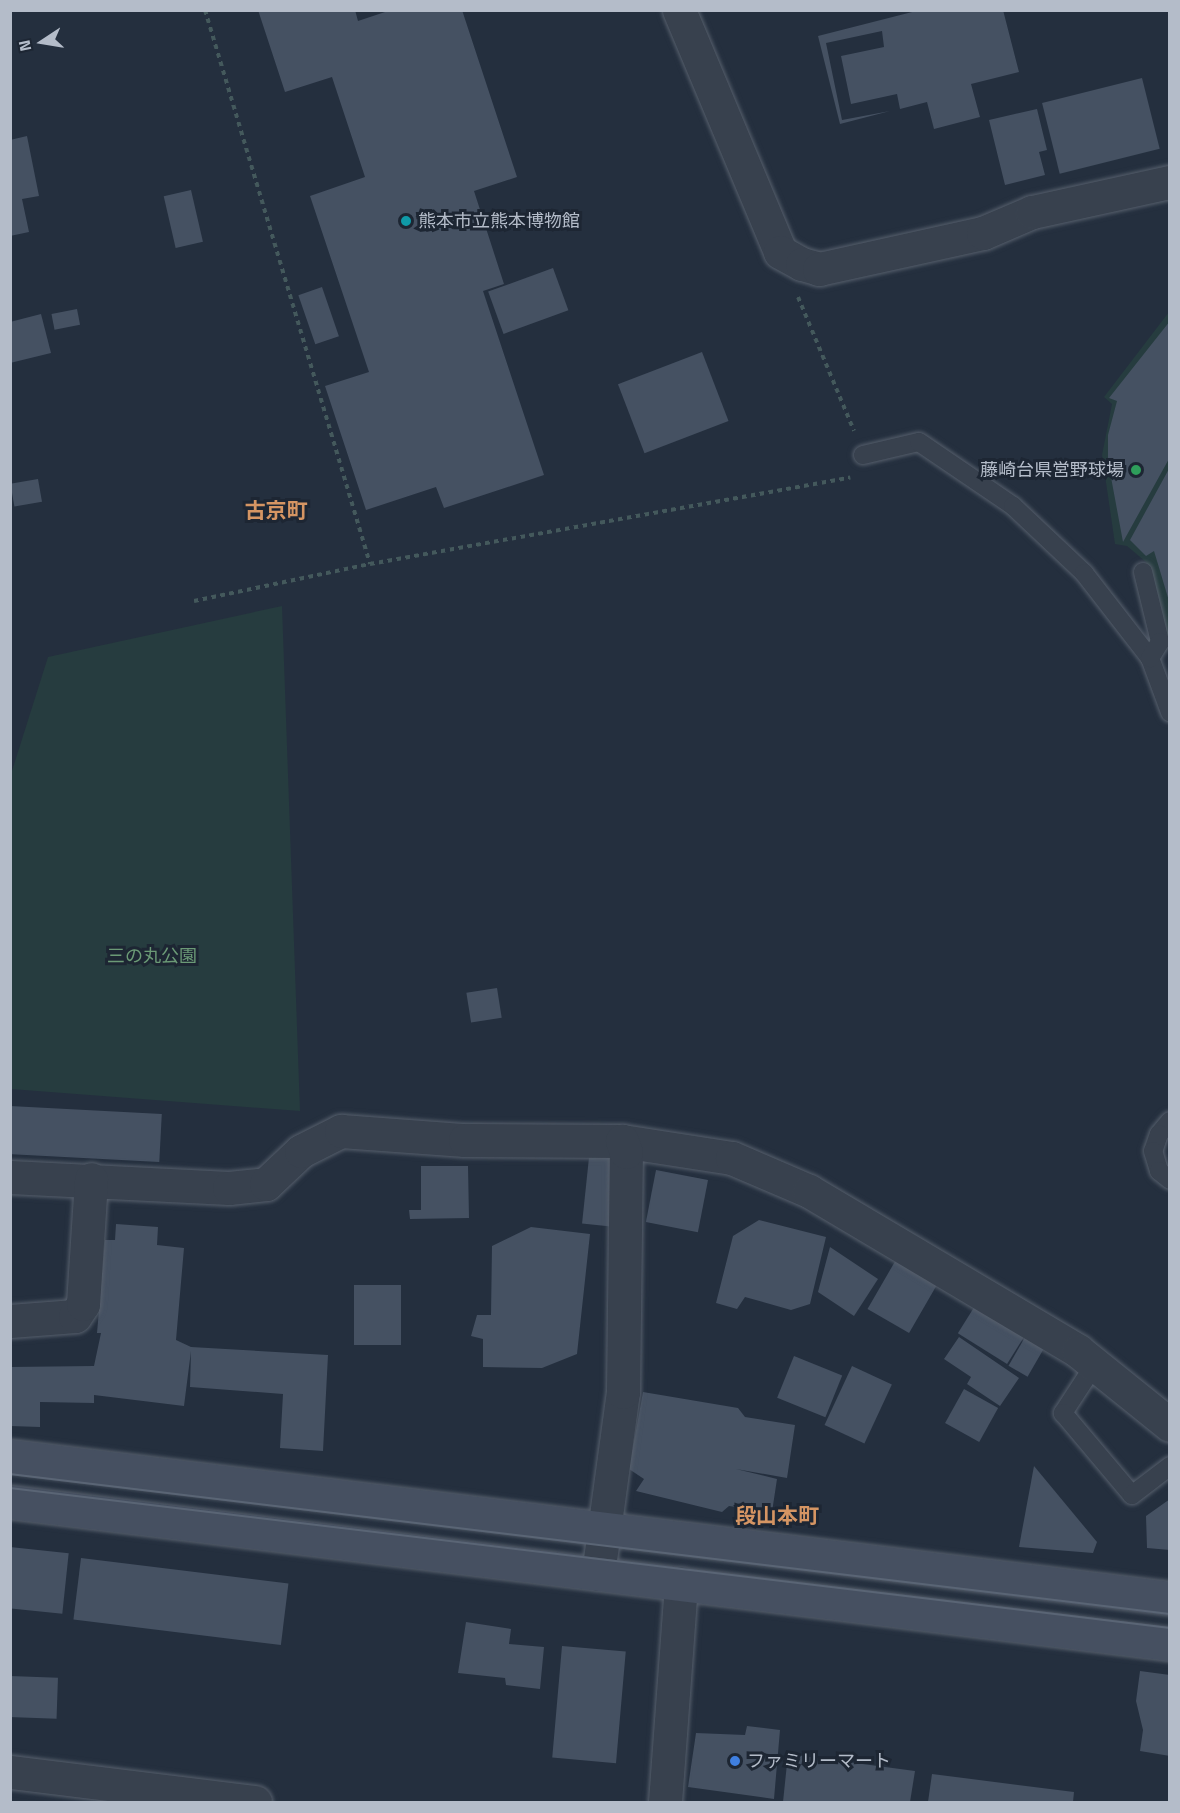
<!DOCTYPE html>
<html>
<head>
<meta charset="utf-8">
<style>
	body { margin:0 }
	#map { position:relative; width:1180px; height:1813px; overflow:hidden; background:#242f3e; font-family:"Titillium Web","Noto Sans JP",sans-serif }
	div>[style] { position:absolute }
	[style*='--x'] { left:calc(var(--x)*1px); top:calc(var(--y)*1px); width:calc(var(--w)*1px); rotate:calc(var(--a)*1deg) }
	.green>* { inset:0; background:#263c3f }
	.building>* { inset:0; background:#455162; transform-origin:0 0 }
	.path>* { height:4px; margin-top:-2px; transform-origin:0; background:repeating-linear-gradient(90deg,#44595c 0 4.5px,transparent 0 9px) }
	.roads { filter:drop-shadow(0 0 2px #565f6c) drop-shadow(0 0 2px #565f6c) }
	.lane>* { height:18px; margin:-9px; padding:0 9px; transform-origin:9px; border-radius:9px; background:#38414e }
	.street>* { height:33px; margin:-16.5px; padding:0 16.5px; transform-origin:16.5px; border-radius:16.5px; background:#38414e }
	.secondary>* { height:33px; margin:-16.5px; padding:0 16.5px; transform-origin:16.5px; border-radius:16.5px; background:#465061 }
	.tram>* { height:1.5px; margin:-0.75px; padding:0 0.75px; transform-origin:0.75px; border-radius:0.75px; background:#5a6575 }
	.dots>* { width:16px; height:16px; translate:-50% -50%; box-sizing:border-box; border:3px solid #1d2633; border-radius:50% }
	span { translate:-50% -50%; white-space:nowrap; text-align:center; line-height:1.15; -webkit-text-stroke:6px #1d2633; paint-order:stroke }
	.poi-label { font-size:18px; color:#b4bcc9 }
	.left { translate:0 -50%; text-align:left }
	.right { translate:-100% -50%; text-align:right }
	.park-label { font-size:18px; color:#6b9a76 }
	.quarter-label { font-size:21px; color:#d59563; font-weight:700 }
	.frame { position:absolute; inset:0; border:12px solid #b4bcc9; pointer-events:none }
	.north { position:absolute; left:12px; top:12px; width:60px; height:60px; -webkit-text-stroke:4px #1d2633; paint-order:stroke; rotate:258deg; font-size:16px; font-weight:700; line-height:24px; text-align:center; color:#b4bcc9 }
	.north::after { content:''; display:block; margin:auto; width:21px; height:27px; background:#b4bcc9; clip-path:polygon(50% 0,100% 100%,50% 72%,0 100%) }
</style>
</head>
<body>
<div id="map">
	<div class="green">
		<div style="clip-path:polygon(1169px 312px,1169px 647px,1146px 562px,1127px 546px,1115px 544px,1102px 455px,1112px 404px,1104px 397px)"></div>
		<div style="clip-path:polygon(282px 606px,300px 1111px,11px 1089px,11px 774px,48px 657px)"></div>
	</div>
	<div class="building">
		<div style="clip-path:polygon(258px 10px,355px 10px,358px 21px,391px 10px,462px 10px,517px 177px,474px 191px,504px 284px,483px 291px,544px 475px,444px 508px,436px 487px,366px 510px,325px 386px,369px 372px,310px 196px,365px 177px,332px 77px,285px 92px)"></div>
		<div style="clip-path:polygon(920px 10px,1003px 10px,1019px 72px,971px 84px,980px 117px,934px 129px,927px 102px,900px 109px,897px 94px,851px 104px,841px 56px,884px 47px,882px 31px,826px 43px,842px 120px,890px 111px,840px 124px,818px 36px)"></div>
		<div style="left:1142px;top:78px;width:73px;height:103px;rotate:76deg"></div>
		<div style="clip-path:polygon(1037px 109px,1047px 150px,1039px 152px,1045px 175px,1005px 185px,989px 120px)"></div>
		<div style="clip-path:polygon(27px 136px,39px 196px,22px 199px,29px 232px,10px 236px,10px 140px)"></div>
		<div style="left:191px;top:190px;width:53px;height:28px;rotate:77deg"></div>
		<div style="left:553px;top:268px;width:45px;height:69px;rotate:70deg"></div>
		<div style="left:322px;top:287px;width:52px;height:25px;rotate:71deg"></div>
		<div style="left:77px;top:309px;width:16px;height:26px;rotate:79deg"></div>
		<div style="clip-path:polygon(41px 314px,51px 353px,10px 363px,10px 322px)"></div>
		<div style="clip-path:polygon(1170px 321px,1170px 457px,1123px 542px,1108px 461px,1108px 435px,1117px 401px,1109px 398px)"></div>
		<div style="left:702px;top:352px;width:74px;height:90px;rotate:69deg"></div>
		<div style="clip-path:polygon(1170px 467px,1170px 601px,1169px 601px,1154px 551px,1146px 556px,1130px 540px)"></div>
		<div style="left:38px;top:479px;width:23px;height:28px;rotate:80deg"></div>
		<div style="left:497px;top:988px;width:30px;height:31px;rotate:81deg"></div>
		<div style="left:10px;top:1106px;width:152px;height:48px;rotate:3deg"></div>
		<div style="left:590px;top:1148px;width:36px;height:76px;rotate:6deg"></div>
		<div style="clip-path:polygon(421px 1166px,468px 1166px,469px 1218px,410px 1219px,409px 1210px,421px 1210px)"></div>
		<div style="left:656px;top:1170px;width:53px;height:53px;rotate:11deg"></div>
		<div style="clip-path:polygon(759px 1220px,826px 1237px,810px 1304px,791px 1310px,745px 1297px,737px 1309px,716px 1303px,733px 1236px)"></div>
		<div style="clip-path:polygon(116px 1224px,158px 1227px,157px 1245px,184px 1248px,176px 1340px,191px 1347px,328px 1355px,323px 1451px,280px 1448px,283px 1394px,190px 1387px,191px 1351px,184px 1406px,94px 1395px,94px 1403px,40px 1402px,40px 1427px,10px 1426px,10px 1367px,94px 1366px,101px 1333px,97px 1333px,105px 1240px,115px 1240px)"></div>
		<div style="clip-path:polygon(531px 1227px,590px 1234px,577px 1354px,542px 1368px,483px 1367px,483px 1339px,471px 1336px,477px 1315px,491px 1315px,492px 1246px)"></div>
		<div style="clip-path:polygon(830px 1247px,878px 1279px,854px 1316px,818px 1292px)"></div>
		<div style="left:897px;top:1258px;width:48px;height:59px;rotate:30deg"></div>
		<div style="left:354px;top:1285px;width:47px;height:60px"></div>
		<div style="left:978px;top:1301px;width:58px;height:38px;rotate:32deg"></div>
		<div style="left:1028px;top:1332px;width:22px;height:39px;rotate:30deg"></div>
		<div style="clip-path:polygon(959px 1337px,1019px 1378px,1000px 1406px,967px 1384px,971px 1377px,944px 1359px)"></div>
		<div style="left:794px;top:1356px;width:52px;height:45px;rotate:22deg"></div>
		<div style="left:852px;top:1366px;width:44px;height:65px;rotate:25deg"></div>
		<div style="left:964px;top:1389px;width:39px;height:39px;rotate:29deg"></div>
		<div style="clip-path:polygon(643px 1392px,738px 1408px,745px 1417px,795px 1425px,787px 1478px,736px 1469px,777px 1479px,772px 1512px,729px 1506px,722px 1512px,636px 1491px,644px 1479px,629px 1469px)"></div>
		<div style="clip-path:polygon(1034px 1466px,1097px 1542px,1093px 1553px,1019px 1547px)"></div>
		<div style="clip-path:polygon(1170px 1499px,1170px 1550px,1147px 1548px,1146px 1516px)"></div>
		<div style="left:10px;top:1547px;width:59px;height:61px;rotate:6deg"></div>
		<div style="left:81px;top:1558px;width:209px;height:62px;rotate:7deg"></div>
		<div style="clip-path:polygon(466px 1622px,511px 1629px,509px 1644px,544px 1647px,540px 1689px,506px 1685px,505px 1678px,458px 1673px)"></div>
		<div style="left:562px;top:1646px;width:64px;height:112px;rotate:5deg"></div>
		<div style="clip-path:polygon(1140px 1671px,1170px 1675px,1170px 1756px,1140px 1751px,1143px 1730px,1136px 1701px)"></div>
		<div style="left:10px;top:1676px;width:48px;height:41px;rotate:2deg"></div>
		<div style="clip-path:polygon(747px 1726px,780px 1730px,774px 1799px,688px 1787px,696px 1733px,745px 1735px)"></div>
		<div style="clip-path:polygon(788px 1754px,915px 1771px,910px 1802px,783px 1802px)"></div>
		<div style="clip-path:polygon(932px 1774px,1074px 1792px,1073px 1802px,928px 1802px)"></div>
	</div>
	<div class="path">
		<div style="--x:205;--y:10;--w:578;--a:73.41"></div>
		<div style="--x:798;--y:297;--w:145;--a:67.3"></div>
		<div style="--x:194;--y:601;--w:180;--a:-11.9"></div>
		<div style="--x:370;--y:564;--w:488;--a:-10.2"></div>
	</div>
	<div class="roads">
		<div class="lane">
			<div style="--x:863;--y:455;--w:57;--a:-13.1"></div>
			<div style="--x:919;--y:442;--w:114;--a:34.2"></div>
			<div style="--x:1013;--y:506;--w:98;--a:43.3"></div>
			<div style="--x:1084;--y:573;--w:108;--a:52.2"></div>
			<div style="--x:1150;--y:658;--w:58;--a:69.7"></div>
			<div style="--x:1143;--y:572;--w:72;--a:76.3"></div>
			<div style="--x:1160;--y:642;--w:19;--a:122"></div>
			<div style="--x:1170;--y:1121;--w:17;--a:130"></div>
			<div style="--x:1159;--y:1134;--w:18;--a:109"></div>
			<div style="--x:1153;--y:1151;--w:21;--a:73"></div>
			<div style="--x:1159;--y:1171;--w:14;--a:39"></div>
			<div style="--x:1095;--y:1364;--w:59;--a:123.1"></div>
			<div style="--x:1063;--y:1413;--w:107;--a:49.9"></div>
			<div style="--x:1132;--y:1495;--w:48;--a:-37.3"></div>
		</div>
		<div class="street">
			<div style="--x:679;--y:10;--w:262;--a:67.3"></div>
			<div style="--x:780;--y:252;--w:25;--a:29"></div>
			<div style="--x:802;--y:264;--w:18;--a:16"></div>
			<div style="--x:819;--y:269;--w:168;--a:-12.4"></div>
			<div style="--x:983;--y:233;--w:53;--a:-23.2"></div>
			<div style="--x:1032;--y:212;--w:141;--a:-12.3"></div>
			<div style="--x:10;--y:1177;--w:219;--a:2.9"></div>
			<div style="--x:229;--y:1188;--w:37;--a:-6"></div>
			<div style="--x:266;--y:1184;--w:48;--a:-43.3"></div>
			<div style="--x:301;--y:1151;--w:45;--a:-26.6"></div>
			<div style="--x:341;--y:1131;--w:124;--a:4.2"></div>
			<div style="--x:465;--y:1140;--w:157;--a:0.4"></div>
			<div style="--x:622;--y:1141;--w:111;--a:8.8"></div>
			<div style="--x:732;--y:1158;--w:84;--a:23.2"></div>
			<div style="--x:809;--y:1191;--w:313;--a:30.7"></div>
			<div style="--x:1078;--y:1351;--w:118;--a:38.8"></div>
			<div style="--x:10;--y:1321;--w:65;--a:-4.4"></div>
			<div style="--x:75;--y:1316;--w:14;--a:-56"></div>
			<div style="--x:83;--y:1304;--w:125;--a:-86.3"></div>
			<div style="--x:598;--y:1574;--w:184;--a:-82.2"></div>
			<div style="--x:623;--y:1392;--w:240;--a:-89.3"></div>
			<div style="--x:626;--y:1152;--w:12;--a:-110"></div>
			<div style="--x:10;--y:1772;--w:247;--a:7"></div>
			<div style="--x:665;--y:1802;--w:219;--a:-85.8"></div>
		</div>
		<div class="secondary">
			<div style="--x:10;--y:1456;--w:1169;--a:6.98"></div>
			<div style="--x:10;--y:1502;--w:1169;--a:6.98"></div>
		</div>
	</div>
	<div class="tram">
		<div style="--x:10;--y:1474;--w:1168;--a:6.88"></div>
		<div style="--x:10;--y:1488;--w:1168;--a:6.88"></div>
	</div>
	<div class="dots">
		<div style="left:406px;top:221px;background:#0f9aa8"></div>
		<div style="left:1136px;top:470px;background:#2e9e5b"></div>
		<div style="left:735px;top:1761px;background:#3f7fe0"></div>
	</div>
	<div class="poi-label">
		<span class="left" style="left:418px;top:221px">熊本市立熊本博物館</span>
		<span class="right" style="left:1124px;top:470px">藤崎台県営野球場</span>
		<span class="left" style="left:747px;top:1761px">ファミリーマート</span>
	</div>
	<div class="park-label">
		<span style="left:152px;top:956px">三の丸公園</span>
	</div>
	<div class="quarter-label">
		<span style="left:276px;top:510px">古京町</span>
		<span style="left:777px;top:1515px">段山本町</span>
	</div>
	<div class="frame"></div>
	<div class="north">N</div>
</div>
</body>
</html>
